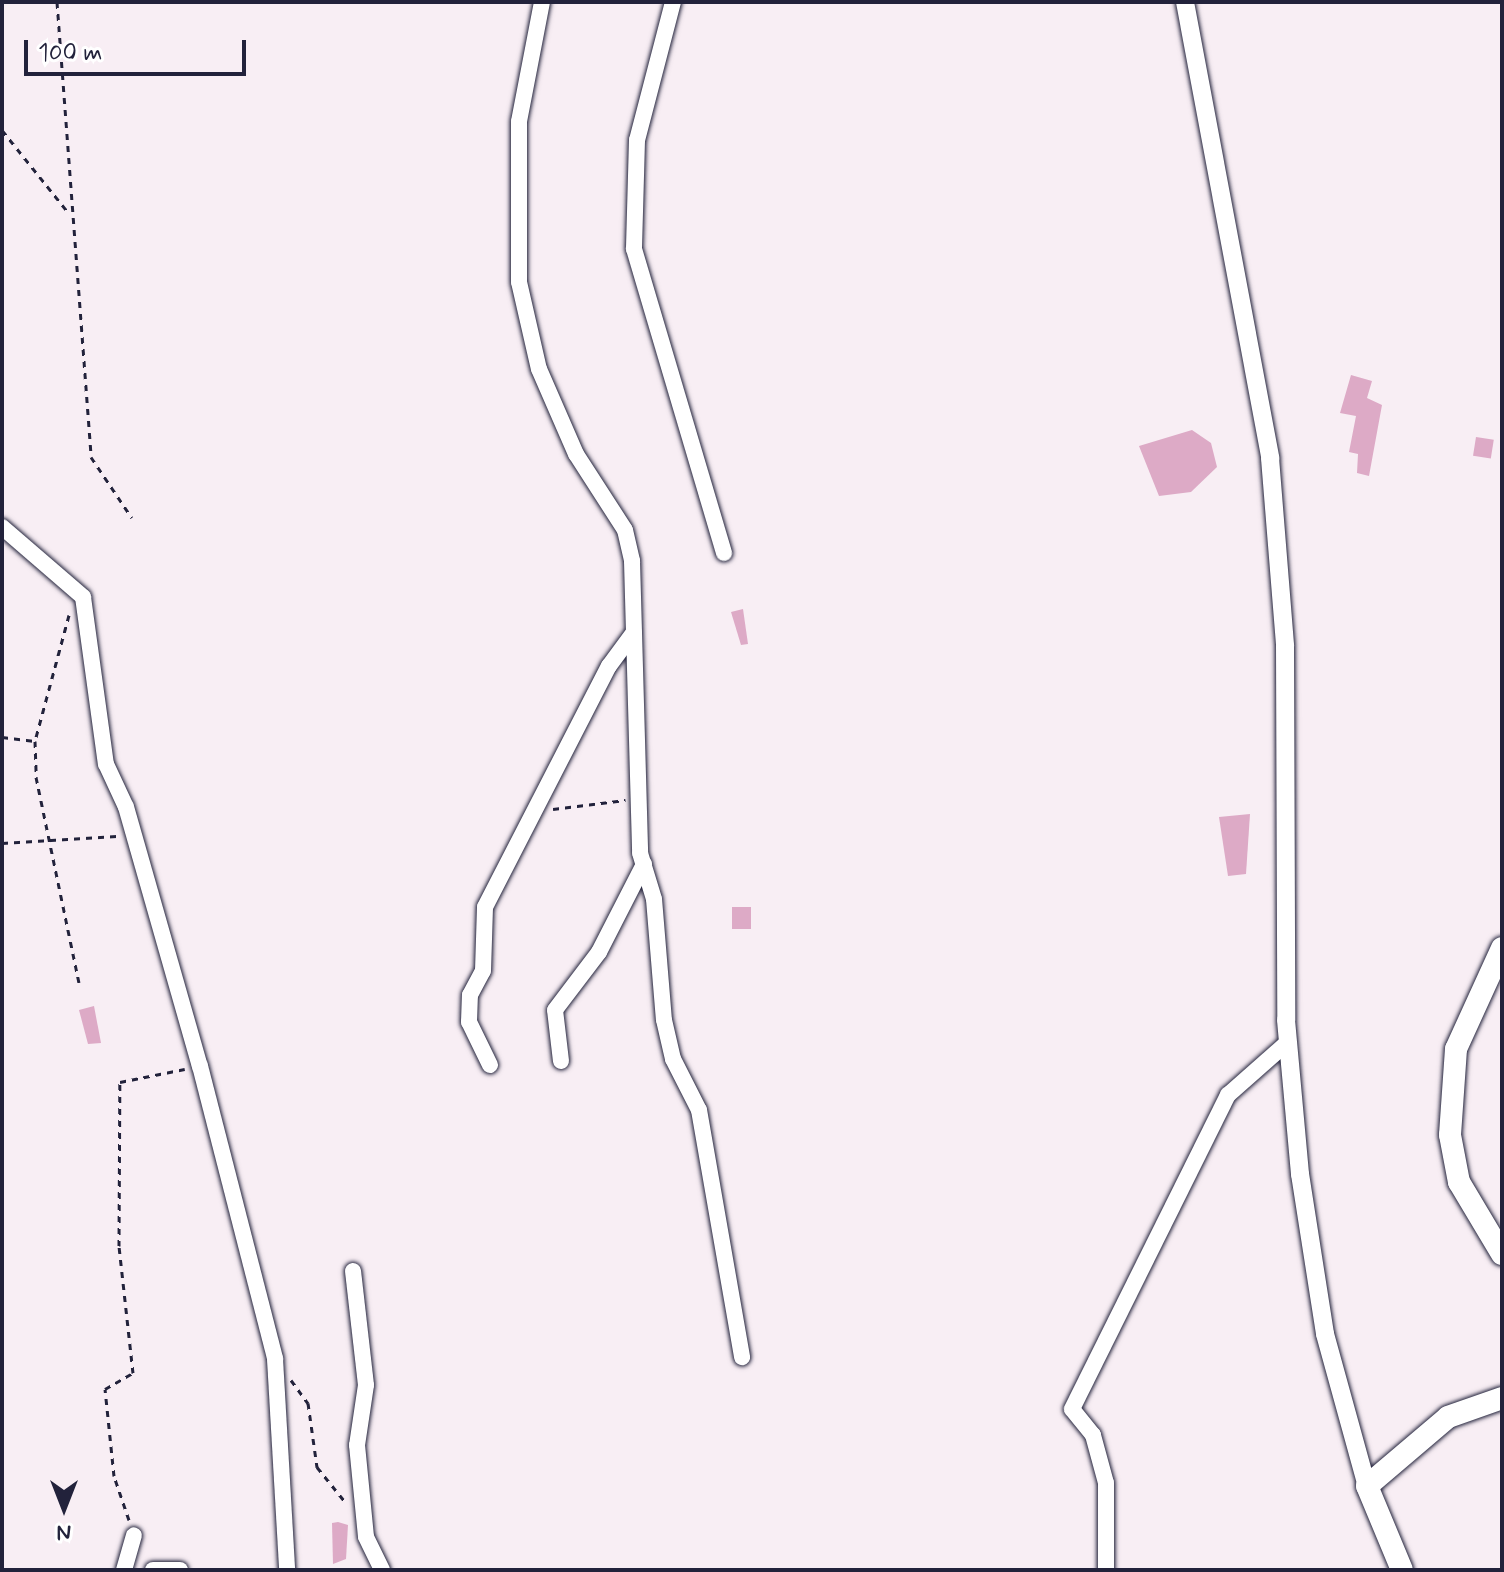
<!DOCTYPE html>
<html>
<head>
<meta charset="utf-8">
<style>
	body { margin:0 }
	#map { position:relative; width:1504px; height:1572px; overflow:hidden; background:#f8eef4; font-family:Mynerve,sans-serif }
	div>[style] { position:absolute }
	[style*='--x'] { left:calc(var(--x)*1px); top:calc(var(--y)*1px); width:calc(var(--w)*1px); rotate:calc(var(--a)*1deg) }
	.building>* { inset:0; background:#ddaac6; transform-origin:0 0 }
	.path>* { height:3px; margin-top:-1.5px; transform-origin:0; background:repeating-linear-gradient(90deg,#22223b 0 6px,transparent 0 12px) }
	.roads { filter:drop-shadow(0 0 2px #22223b) drop-shadow(0 0 2px #22223b) }
	.minor>* { height:16px; margin:-8px; padding:0 8px; transform-origin:8px; border-radius:8px; background:#fff }
	.tertiary>* { height:18px; margin:-9px; padding:0 9px; transform-origin:9px; border-radius:9px; background:#fff }
	.secondary>* { height:22px; margin:-11px; padding:0 11px; transform-origin:11px; border-radius:11px; background:#fff }
	span { translate:-50% -50%; white-space:nowrap; text-align:center; line-height:1.15; -webkit-text-stroke:7px #fff; paint-order:stroke }
	.frame { position:absolute; inset:0; border:4px solid #22223b; pointer-events:none }
	.north { position:absolute; left:24px; top:1468px; width:80px; height:80px; -webkit-text-stroke:6px #fff; paint-order:stroke; rotate:180deg; font-size:22px; font-weight:700; line-height:32px; text-align:center; color:#22223b }
	.north::after { content:''; display:block; margin:auto; width:28px; height:36px; background:#22223b; clip-path:polygon(50% 0,100% 100%,50% 72%,0 100%) }
	.scale { position:absolute; left:24px; top:40px; width:222px; height:36px; box-sizing:border-box; border:4px solid #22223b; border-top:0; padding-left:10px; font-size:24px; line-height:28px; white-space:nowrap; color:#22223b; -webkit-text-stroke:6px #fff; paint-order:stroke }
</style>
</head>
<body>
<div id="map">
	<div class="building">
		<div style="clip-path:polygon(1351px 375px,1372px 381px,1367px 398px,1382px 405px,1369px 476px,1357px 473px,1358px 454px,1349px 452px,1356px 416px,1340px 413px)"></div>
		<div style="clip-path:polygon(1192px 430px,1211px 443px,1217px 467px,1191px 492px,1159px 496px,1139px 446px)"></div>
		<div style="left:1476px;top:437px;width:18px;height:19px;rotate:9deg"></div>
		<div style="clip-path:polygon(743px 609px,748px 644px,741px 645px,731px 612px)"></div>
		<div style="clip-path:polygon(1250px 814px,1246px 874px,1228px 876px,1219px 817px)"></div>
		<div style="left:732px;top:907px;width:19px;height:22px"></div>
		<div style="clip-path:polygon(94px 1006px,101px 1043px,88px 1044px,79px 1010px)"></div>
		<div style="clip-path:polygon(338px 1522px,348px 1525px,346px 1559px,333px 1564px,332px 1523px)"></div>
	</div>
	<div class="path">
		<div style="--x:57;--y:2;--w:456;--a:85.7"></div>
		<div style="--x:91;--y:457;--w:73;--a:56.1"></div>
		<div style="--x:2;--y:130;--w:105;--a:51.2"></div>
		<div style="--x:69;--y:615;--w:131;--a:105.1"></div>
		<div style="--x:35;--y:741;--w:36;--a:88"></div>
		<div style="--x:36;--y:777;--w:210;--a:78.2"></div>
		<div style="--x:2;--y:737;--w:33;--a:7"></div>
		<div style="--x:553;--y:809;--w:73;--a:-7.1"></div>
		<div style="--x:2;--y:843;--w:115;--a:-3.5"></div>
		<div style="--x:291;--y:1380;--w:29;--a:54"></div>
		<div style="--x:308;--y:1403;--w:65;--a:82"></div>
		<div style="--x:317;--y:1467;--w:46;--a:51.1"></div>
		<div style="--x:129;--y:1520;--w:46;--a:-108.8"></div>
		<div style="--x:114;--y:1476;--w:87;--a:-95.9"></div>
		<div style="--x:105;--y:1389;--w:32;--a:-30"></div>
		<div style="--x:133;--y:1373;--w:128;--a:-96.3"></div>
		<div style="--x:119;--y:1246;--w:164;--a:-89.7"></div>
		<div style="--x:120;--y:1082;--w:66;--a:-11.3"></div>
	</div>
	<div class="roads">
		<div class="minor">
			<div style="--x:542;--y:2;--w:122;--a:100.9"></div>
			<div style="--x:519;--y:122;--w:160;--a:90"></div>
			<div style="--x:519;--y:282;--w:89;--a:77.1"></div>
			<div style="--x:539;--y:369;--w:93;--a:66.5"></div>
			<div style="--x:576;--y:454;--w:90;--a:57.2"></div>
			<div style="--x:625;--y:530;--w:32;--a:77"></div>
			<div style="--x:632;--y:561;--w:292;--a:88.4"></div>
			<div style="--x:640;--y:853;--w:48;--a:73.1"></div>
			<div style="--x:654;--y:899;--w:121;--a:85.3"></div>
			<div style="--x:664;--y:1020;--w:40;--a:77"></div>
			<div style="--x:673;--y:1059;--w:57;--a:63"></div>
			<div style="--x:699;--y:1110;--w:251;--a:80.1"></div>
			<div style="--x:673;--y:2;--w:143;--a:104.6"></div>
			<div style="--x:637;--y:140;--w:109;--a:91.6"></div>
			<div style="--x:634;--y:249;--w:317;--a:73.5"></div>
			<div style="--x:2;--y:527;--w:107;--a:40.8"></div>
			<div style="--x:83;--y:597;--w:169;--a:82.2"></div>
			<div style="--x:106;--y:764;--w:47;--a:65.1"></div>
			<div style="--x:126;--y:807;--w:269;--a:74.1"></div>
			<div style="--x:200;--y:1066;--w:302;--a:75.6"></div>
			<div style="--x:275;--y:1359;--w:211;--a:86.7"></div>
			<div style="--x:561;--y:1061;--w:51;--a:-96.7"></div>
			<div style="--x:555;--y:1010;--w:73;--a:-52.8"></div>
			<div style="--x:599;--y:952;--w:99;--a:-62.9"></div>
			<div style="--x:490;--y:1065;--w:48;--a:-116"></div>
			<div style="--x:469;--y:1022;--w:27;--a:-88"></div>
			<div style="--x:470;--y:995;--w:27;--a:-62"></div>
			<div style="--x:483;--y:971;--w:64;--a:-88.2"></div>
			<div style="--x:485;--y:907;--w:271;--a:-62.8"></div>
			<div style="--x:609;--y:666;--w:42;--a:-53.7"></div>
			<div style="--x:353;--y:1271;--w:115;--a:83.5"></div>
			<div style="--x:366;--y:1385;--w:61;--a:98.5"></div>
			<div style="--x:357;--y:1445;--w:92;--a:84.4"></div>
			<div style="--x:366;--y:1537;--w:37;--a:64"></div>
			<div style="--x:124;--y:1570;--w:36;--a:-74"></div>
			<div style="--x:153;--y:1570;--w:27;--a:0"></div>
			<div style="--x:1106;--y:1570;--w:87;--a:-90"></div>
			<div style="--x:1106;--y:1483;--w:50;--a:-105.2"></div>
			<div style="--x:1093;--y:1435;--w:33;--a:-129"></div>
			<div style="--x:1072;--y:1409;--w:351;--a:-63.6"></div>
			<div style="--x:1228;--y:1095;--w:80;--a:-41.5"></div>
		</div>
		<div class="tertiary">
			<div style="--x:1185;--y:2;--w:464;--a:79.4"></div>
			<div style="--x:1270;--y:458;--w:189;--a:85.4"></div>
			<div style="--x:1285;--y:646;--w:374;--a:89.8"></div>
			<div style="--x:1286;--y:1020;--w:155;--a:84.8"></div>
			<div style="--x:1300;--y:1174;--w:162;--a:81.1"></div>
			<div style="--x:1325;--y:1334;--w:158;--a:74.6"></div>
		</div>
		<div class="secondary">
			<div style="--x:1502;--y:948;--w:111;--a:114.5"></div>
			<div style="--x:1456;--y:1049;--w:86;--a:94"></div>
			<div style="--x:1450;--y:1135;--w:48;--a:79.2"></div>
			<div style="--x:1459;--y:1182;--w:84;--a:59.2"></div>
			<div style="--x:1402;--y:1570;--w:91;--a:-112.6"></div>
			<div style="--x:1367;--y:1486;--w:106;--a:-40.4"></div>
			<div style="--x:1448;--y:1417;--w:57;--a:-19.4"></div>
		</div>
	</div>
	<div class="frame"></div>
	<div class="north">N</div>
	<div class="scale">100 m</div>
</div>
</body>
</html>
